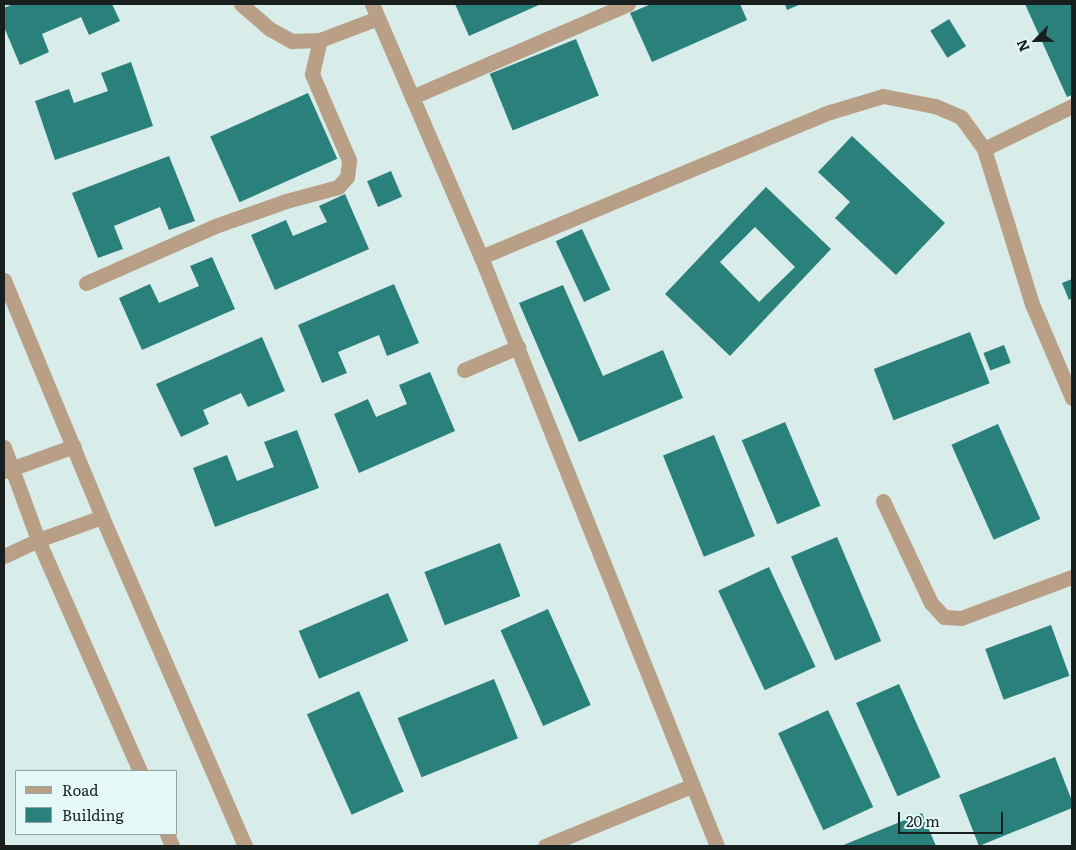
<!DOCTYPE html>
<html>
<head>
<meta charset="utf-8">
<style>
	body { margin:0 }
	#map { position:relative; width:1076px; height:850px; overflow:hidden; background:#d8ecea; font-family:Literata,serif }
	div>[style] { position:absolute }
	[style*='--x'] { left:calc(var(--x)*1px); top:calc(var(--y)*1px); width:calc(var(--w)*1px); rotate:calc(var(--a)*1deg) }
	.building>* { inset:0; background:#2a807b; transform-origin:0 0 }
	.minor>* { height:15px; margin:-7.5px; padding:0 7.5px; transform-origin:7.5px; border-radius:7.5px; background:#b89f86 }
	span { translate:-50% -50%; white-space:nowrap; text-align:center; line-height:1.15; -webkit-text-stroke:4px #e5faf8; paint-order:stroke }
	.frame { position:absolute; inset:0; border:5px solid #181f1f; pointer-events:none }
	.legend { position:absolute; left:15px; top:770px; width:162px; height:65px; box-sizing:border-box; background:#e5faf8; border:1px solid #93a2a1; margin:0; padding:6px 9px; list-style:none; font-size:15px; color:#181f1f }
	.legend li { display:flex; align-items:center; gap:10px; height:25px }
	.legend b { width:25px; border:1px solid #93a2a1 }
	.north { position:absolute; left:1011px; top:15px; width:50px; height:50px; -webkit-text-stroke:4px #e5faf8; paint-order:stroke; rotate:247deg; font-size:14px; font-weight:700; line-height:20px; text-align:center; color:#181f1f }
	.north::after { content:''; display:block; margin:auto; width:18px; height:22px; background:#181f1f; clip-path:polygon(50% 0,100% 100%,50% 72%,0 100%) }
	.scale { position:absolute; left:898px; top:812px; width:105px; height:22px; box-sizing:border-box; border:2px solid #181f1f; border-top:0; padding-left:6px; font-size:15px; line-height:18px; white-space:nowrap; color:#181f1f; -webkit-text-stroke:4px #e5faf8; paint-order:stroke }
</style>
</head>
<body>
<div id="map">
	<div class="building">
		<div style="clip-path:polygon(13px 4px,112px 4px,120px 21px,89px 35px,81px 17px,42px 34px,49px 52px,20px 65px,4px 27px,4px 8px)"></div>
		<div style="clip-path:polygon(455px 4px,541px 4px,469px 36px)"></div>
		<div style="clip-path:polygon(651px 4px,740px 4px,747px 20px,652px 62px,630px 13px)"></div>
		<div style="clip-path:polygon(785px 4px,801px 4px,787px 10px)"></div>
		<div style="clip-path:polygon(1025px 4px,1072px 4px,1072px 95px,1067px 97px)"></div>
		<div style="left:949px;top:19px;width:32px;height:22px;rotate:58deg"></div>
		<div style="left:576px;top:39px;width:61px;height:93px;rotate:68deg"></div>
		<div style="clip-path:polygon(131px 62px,153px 126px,55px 160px,35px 101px,69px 89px,74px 103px,108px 91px,101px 73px)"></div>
		<div style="left:308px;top:93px;width:72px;height:107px;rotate:66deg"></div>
		<div style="clip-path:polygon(852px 136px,945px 223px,896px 275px,835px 218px,850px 202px,818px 172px)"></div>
		<div style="clip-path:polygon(169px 156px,195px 221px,169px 230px,160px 207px,114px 226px,123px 249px,98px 258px,72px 193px)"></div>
		<div style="left:391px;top:171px;width:28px;height:26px;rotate:67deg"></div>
		<div style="clip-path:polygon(evenodd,766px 187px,831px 249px,730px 356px,665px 294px,766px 187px,755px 227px,795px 267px,759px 302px,720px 262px,755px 227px)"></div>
		<div style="clip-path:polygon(345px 194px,369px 249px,275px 290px,251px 235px,286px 220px,293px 236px,327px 222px,319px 206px)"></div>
		<div style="left:582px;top:229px;width:67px;height:29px;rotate:65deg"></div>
		<div style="clip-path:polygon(212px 257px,235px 309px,142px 350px,119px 298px,150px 284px,159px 303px,199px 286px,190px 266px)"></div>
		<div style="clip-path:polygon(1072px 279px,1072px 298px,1069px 300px,1062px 283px)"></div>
		<div style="clip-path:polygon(394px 284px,419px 343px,387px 356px,379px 335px,338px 352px,347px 373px,322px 383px,298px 325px)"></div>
		<div style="clip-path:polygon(563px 285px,603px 376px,663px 350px,683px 398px,579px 442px,519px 303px)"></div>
		<div style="left:970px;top:332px;width:55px;height:103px;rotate:69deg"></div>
		<div style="clip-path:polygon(262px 337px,285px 391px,248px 407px,241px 393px,203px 410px,209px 424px,181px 437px,156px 384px)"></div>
		<div style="left:1004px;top:345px;width:19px;height:22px;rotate:69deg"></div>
		<div style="clip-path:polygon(430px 372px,455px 431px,359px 473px,334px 414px,368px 399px,376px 417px,407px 404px,399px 385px)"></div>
		<div style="left:785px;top:422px;width:91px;height:47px;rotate:67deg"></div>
		<div style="left:998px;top:424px;width:104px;height:51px;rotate:66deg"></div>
		<div style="clip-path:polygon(297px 430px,319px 488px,215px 527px,193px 468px,227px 455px,237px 481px,274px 467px,264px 442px)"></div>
		<div style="left:714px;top:435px;width:109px;height:55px;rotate:68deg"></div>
		<div style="left:837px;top:537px;width:113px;height:50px;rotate:67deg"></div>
		<div style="left:500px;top:543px;width:57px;height:81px;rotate:69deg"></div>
		<div style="left:769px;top:567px;width:110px;height:56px;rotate:65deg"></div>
		<div style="left:388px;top:593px;width:52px;height:97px;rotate:67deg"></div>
		<div style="left:548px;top:609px;width:105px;height:52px;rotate:66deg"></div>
		<div style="left:1051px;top:625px;width:54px;height:70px;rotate:70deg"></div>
		<div style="left:494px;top:679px;width:64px;height:104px;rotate:68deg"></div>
		<div style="left:899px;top:684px;width:102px;height:47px;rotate:66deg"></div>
		<div style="left:359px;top:691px;width:110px;height:57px;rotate:66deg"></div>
		<div style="left:828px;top:710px;width:107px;height:55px;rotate:65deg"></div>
		<div style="clip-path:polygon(1055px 757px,1072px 801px,1072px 808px,979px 846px,959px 795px)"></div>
		<div style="clip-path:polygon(922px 813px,936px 846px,841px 846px)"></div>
	</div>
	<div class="minor">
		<div style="--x:241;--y:4;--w:38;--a:41"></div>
		<div style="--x:270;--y:29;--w:25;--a:29"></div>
		<div style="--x:292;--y:41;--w:28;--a:-2"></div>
		<div style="--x:320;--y:40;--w:62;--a:-20.8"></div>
		<div style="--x:372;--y:4;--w:275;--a:66.7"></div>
		<div style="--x:481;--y:257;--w:635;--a:68.17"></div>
		<div style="--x:412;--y:97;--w:235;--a:-23.3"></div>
		<div style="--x:984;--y:149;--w:98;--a:-26"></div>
		<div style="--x:481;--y:257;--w:378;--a:-22.6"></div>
		<div style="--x:830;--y:112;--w:55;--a:-16.8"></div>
		<div style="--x:883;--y:96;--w:53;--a:10.9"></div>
		<div style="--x:935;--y:106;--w:28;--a:23"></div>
		<div style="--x:961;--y:117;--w:39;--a:54"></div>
		<div style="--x:984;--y:149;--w:162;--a:72.8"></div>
		<div style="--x:1032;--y:304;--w:102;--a:66.9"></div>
		<div style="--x:4;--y:280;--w:256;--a:67.5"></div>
		<div style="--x:102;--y:517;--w:359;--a:66.5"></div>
		<div style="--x:86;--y:283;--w:141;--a:-23.8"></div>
		<div style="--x:215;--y:226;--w:75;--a:-19.4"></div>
		<div style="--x:286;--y:201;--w:54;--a:-15.1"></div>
		<div style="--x:338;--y:187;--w:13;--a:-48"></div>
		<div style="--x:347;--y:177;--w:17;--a:-83"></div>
		<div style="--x:349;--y:160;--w:94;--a:-113.3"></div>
		<div style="--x:312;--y:74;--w:35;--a:-77"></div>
		<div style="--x:464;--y:370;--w:59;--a:-23.1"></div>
		<div style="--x:4;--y:447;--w:99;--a:69.9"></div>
		<div style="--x:38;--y:540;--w:253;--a:66.2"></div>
		<div style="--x:5;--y:471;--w:73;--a:-19.9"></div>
		<div style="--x:883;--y:501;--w:113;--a:64.8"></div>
		<div style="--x:931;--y:603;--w:19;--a:47"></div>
		<div style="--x:944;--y:617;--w:17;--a:3"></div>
		<div style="--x:961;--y:618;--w:118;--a:-20.3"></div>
		<div style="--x:4;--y:556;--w:38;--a:-25"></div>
		<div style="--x:38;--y:540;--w:68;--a:-19.8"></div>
		<div style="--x:167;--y:834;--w:13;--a:67"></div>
		<div style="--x:545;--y:846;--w:158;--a:-22.3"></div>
	</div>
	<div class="frame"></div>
	<ul class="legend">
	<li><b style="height:6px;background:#b89f86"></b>Road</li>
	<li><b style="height:14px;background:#2a807b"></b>Building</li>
	</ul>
	<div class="north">N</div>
	<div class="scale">20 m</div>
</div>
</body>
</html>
